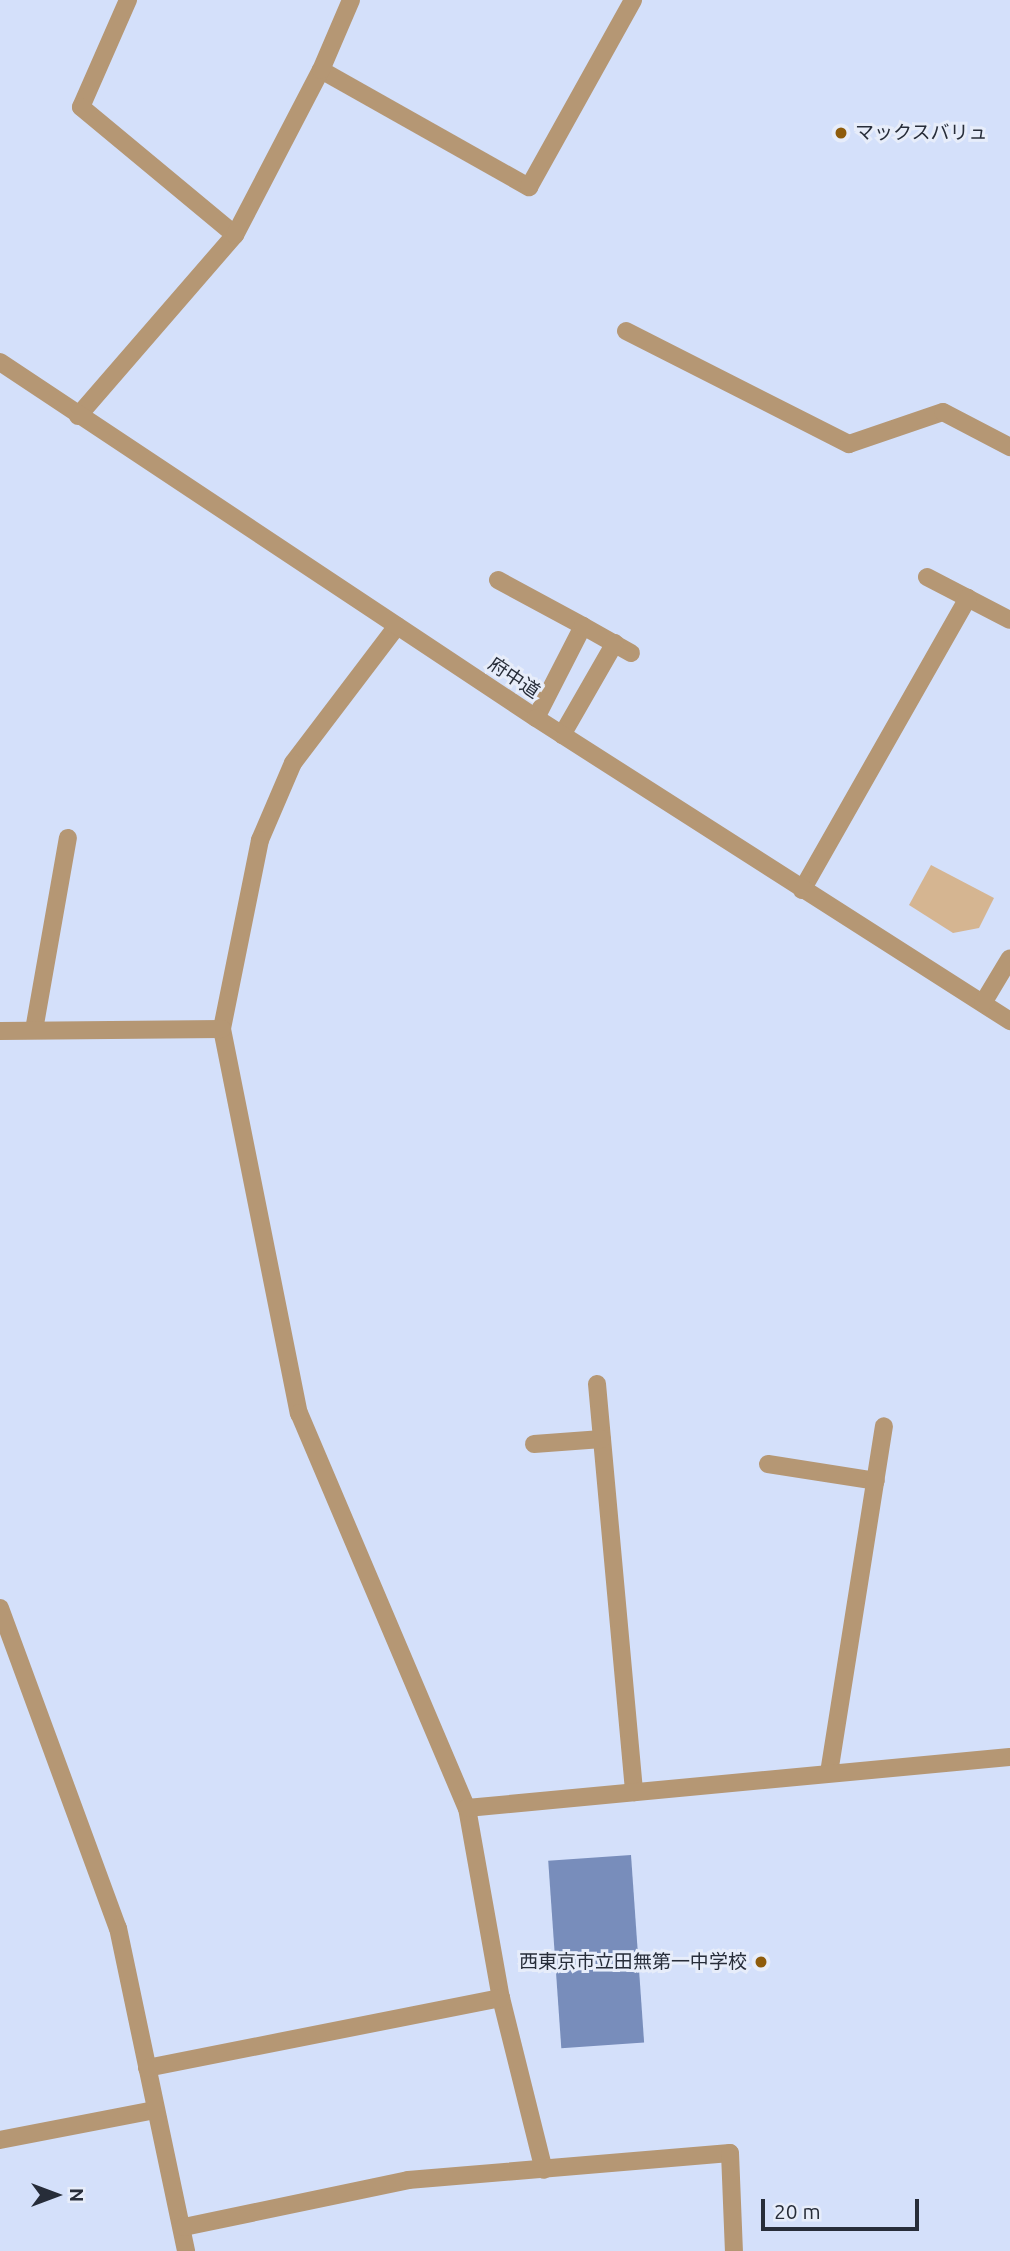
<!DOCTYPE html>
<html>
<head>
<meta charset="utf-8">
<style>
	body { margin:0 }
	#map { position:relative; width:1010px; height:2251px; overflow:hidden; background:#d4e0fa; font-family:Ubuntu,"Noto Sans JP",sans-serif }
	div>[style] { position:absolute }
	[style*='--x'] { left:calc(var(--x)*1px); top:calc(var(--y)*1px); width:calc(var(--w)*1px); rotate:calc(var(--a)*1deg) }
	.green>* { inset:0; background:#d5b591 }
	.water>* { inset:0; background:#788dbb; transform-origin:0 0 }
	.service>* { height:18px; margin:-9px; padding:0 9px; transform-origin:9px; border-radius:9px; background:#b59774 }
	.minor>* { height:18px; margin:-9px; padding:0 9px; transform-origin:9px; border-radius:9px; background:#b59774 }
	.tertiary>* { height:18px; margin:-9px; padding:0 9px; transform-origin:9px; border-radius:9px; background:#b59774 }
	.dots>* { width:19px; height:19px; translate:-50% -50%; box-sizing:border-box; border:4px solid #e7edfa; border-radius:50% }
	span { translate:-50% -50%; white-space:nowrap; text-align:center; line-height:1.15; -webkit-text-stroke:6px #e7edfa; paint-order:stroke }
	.poi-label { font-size:19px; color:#272d39 }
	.left { translate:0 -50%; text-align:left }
	.right { translate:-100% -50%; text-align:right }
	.street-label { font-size:19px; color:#272d39 }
	.north { position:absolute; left:21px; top:2160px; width:70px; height:70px; -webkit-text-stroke:5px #e7edfa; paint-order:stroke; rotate:90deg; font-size:19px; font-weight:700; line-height:28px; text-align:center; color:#272d39 }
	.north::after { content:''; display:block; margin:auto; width:24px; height:32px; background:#272d39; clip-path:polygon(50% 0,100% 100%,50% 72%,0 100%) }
	.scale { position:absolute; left:761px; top:2199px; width:158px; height:32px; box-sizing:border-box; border:4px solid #272d39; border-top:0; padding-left:9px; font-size:21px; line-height:24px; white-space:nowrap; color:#272d39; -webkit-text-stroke:5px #e7edfa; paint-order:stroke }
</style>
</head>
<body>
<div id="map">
	<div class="green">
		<div style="clip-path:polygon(931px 865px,994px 898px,979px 928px,953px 933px,909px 905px)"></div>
	</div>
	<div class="water">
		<div style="left:631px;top:1855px;width:188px;height:83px;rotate:86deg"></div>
	</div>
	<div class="service">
		<div style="--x:626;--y:331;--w:250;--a:26.9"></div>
		<div style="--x:849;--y:444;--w:99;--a:-18.8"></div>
		<div style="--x:943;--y:412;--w:76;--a:27.6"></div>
		<div style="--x:927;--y:577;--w:93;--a:27.4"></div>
		<div style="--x:498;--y:580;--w:97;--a:28.4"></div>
		<div style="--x:583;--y:626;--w:103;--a:117.1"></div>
		<div style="--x:583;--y:626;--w:55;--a:29.4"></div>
		<div style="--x:562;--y:735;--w:106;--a:-60.1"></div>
		<div style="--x:802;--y:890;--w:336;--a:-60.4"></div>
		<div style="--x:597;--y:1384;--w:410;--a:84.8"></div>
		<div style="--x:534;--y:1444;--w:68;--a:-4.2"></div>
		<div style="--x:768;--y:1464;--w:109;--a:8.9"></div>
		<div style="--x:829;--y:1773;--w:351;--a:-81"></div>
		<div style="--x:0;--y:2140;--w:157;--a:-11"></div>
	</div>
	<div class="minor">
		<div style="--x:128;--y:0;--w:117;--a:113.7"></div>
		<div style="--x:81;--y:107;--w:200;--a:39.7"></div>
		<div style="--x:321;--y:70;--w:239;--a:29.4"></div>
		<div style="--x:529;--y:187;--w:214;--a:-60.9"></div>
		<div style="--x:78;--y:416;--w:240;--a:-49.1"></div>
		<div style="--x:235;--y:235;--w:186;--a:-62.5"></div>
		<div style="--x:321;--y:70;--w:76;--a:-66.8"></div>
		<div style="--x:397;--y:626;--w:172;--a:127.2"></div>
		<div style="--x:293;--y:763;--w:84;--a:113.2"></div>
		<div style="--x:260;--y:840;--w:193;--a:101.4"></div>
		<div style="--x:222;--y:1029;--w:392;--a:78.7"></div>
		<div style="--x:299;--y:1413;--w:429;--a:67"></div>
		<div style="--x:467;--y:1808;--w:193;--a:79.9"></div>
		<div style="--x:501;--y:1998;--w:177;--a:76"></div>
		<div style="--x:34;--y:1030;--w:195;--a:-80"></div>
		<div style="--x:0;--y:1031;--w:222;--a:-0.5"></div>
		<div style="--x:0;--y:1608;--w:341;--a:69.8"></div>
		<div style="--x:118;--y:1928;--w:330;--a:78.1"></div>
		<div style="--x:467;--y:1808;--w:545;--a:-5.37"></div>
		<div style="--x:147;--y:2068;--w:361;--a:-11.2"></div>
		<div style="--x:184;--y:2227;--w:229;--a:-11.8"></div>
		<div style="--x:408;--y:2180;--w:323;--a:-4.8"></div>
		<div style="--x:730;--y:2153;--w:98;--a:87.7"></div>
	</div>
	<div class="tertiary">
		<div style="--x:0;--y:362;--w:643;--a:33.59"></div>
		<div style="--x:536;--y:718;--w:563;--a:32.59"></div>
		<div style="--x:983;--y:1003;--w:52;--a:-59"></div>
	</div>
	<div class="dots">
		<div style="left:841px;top:133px;background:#8f5c0b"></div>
		<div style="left:761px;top:1962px;background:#8f5c0b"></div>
	</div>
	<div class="poi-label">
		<span class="left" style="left:855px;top:133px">マックスバリュ</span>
		<span class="right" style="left:747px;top:1962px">西東京市立田無第一中学校</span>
	</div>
	<div class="street-label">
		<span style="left:514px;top:678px;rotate:34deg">府中道</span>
	</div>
	<div class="north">N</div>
	<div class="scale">20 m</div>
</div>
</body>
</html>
